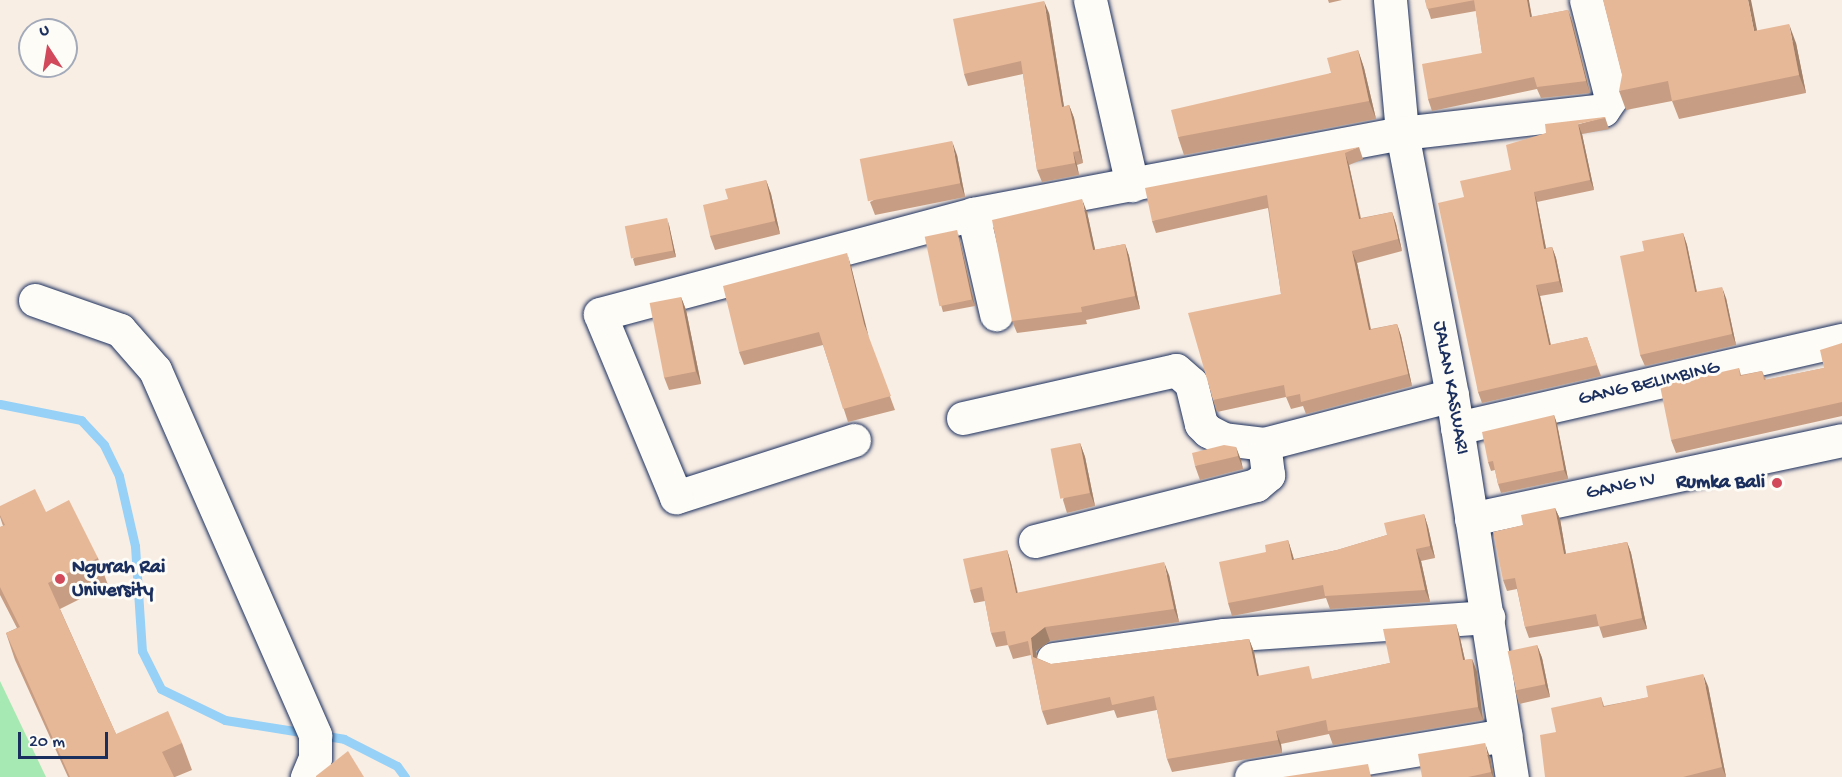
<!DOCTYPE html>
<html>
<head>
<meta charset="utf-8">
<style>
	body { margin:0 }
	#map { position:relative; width:1842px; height:777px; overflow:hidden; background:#f9eee4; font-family:"Gochi Hand",sans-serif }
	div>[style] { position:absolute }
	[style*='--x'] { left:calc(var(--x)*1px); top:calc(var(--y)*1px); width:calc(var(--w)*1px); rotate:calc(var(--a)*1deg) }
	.green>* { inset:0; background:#a7e9b3 }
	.stream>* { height:9px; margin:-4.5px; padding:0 4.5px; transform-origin:4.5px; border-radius:4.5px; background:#97d1f7 }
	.roads { filter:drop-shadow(0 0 2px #1b2f5e) drop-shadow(0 0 2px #1b2f5e) }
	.minor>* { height:33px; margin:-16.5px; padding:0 16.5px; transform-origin:16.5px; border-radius:16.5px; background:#fdfcf7 }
	.wall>* { inset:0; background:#c79e83 }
	.shaded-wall>* { inset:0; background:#a2816a }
	.building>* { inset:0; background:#e7b898; transform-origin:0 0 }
	.dots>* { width:16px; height:16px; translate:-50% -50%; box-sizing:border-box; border:3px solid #fdfcf7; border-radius:50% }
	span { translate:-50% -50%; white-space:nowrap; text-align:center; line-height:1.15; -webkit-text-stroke:6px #fdfcf7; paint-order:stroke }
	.street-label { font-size:20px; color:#1b2f5e }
	.poi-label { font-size:20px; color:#1b2f5e; font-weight:700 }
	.right { translate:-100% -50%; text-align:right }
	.left { translate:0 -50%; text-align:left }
	.north { position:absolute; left:18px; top:18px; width:60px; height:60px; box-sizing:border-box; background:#fdfcf7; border:2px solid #a3aaba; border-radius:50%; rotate:348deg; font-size:16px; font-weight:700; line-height:24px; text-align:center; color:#1b2f5e }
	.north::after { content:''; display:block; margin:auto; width:21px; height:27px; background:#d1495b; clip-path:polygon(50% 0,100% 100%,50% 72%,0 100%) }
	.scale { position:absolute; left:18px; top:732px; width:90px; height:27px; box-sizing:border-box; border:3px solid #1b2f5e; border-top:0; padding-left:8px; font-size:18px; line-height:21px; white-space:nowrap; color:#1b2f5e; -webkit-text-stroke:4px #fdfcf7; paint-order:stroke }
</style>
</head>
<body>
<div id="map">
	<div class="green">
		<div style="clip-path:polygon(0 681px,46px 777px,0 777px)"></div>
	</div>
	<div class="stream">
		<div style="--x:0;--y:404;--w:83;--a:11.2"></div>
		<div style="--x:81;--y:420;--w:34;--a:47"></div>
		<div style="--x:104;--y:445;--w:34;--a:64"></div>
		<div style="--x:119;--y:476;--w:72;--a:77.1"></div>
		<div style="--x:135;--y:546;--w:105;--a:86.2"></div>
		<div style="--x:142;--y:651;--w:42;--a:63.4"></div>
		<div style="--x:161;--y:689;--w:71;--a:25.8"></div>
		<div style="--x:225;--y:720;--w:83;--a:9"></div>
		<div style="--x:320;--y:735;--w:24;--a:9"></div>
		<div style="--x:344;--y:739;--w:59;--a:27"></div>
		<div style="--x:397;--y:766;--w:14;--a:54"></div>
	</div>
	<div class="roads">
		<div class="minor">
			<div style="--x:1090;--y:0;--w:190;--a:77.2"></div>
			<div style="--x:1390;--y:0;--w:134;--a:84.8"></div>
			<div style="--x:1402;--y:133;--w:267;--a:79.2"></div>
			<div style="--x:1452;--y:395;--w:387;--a:81.1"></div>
			<div style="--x:973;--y:214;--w:103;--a:77"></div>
			<div style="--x:35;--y:300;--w:90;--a:19.4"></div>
			<div style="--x:120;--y:330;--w:53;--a:48.8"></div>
			<div style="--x:155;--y:370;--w:399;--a:66.3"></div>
			<div style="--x:315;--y:735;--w:23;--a:90"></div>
			<div style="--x:315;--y:758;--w:21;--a:113"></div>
			<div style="--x:963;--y:418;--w:218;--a:-12.7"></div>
			<div style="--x:1176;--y:370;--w:20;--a:41"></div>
			<div style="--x:1191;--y:383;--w:42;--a:76.3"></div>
			<div style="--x:1201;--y:424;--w:10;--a:45"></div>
			<div style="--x:1208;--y:431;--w:18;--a:27"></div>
			<div style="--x:1224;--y:439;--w:40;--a:7.1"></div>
			<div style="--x:1264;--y:444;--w:194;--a:-14.6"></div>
			<div style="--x:1457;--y:428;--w:395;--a:-12.9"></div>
			<div style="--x:854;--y:440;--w:187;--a:162.2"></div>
			<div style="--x:676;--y:497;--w:198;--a:-112.6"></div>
			<div style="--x:600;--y:314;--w:386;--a:-15"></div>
			<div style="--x:973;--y:214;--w:437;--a:-10.7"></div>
			<div style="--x:1402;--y:133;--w:202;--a:-6.5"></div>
			<div style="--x:1603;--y:110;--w:14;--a:-56"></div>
			<div style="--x:1611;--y:98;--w:101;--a:-104.3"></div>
			<div style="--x:1471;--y:519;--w:379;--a:-12"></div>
			<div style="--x:1035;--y:541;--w:228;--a:-14.2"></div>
			<div style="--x:1256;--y:485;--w:16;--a:-40"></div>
			<div style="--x:1268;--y:475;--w:31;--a:-97"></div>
			<div style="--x:1053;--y:659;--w:173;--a:-8"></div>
			<div style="--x:1224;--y:635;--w:265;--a:-3.9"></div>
			<div style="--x:1251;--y:777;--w:258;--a:-9.4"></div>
		</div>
	</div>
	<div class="wall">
		<div style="clip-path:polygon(1328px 0,1342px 0,1329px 3px)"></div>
		<div style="clip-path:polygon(1425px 0,1529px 0,1532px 17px,1568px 10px,1572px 21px,1590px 93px,1541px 98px,1537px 89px,1432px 111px,1428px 99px,1482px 53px,1476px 11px,1431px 19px)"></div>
		<div style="clip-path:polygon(1049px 13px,1064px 107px,1069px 105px,1074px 118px,1083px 163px,1077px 165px,1079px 175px,1042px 182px,1037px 170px,1023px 74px,968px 86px,964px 74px)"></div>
		<div style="clip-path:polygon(1757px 31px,1796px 43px,1806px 93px,1679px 119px,1672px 101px,1626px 110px,1619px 91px)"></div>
		<div style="clip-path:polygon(1358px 50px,1364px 68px,1376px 119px,1184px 155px,1178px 137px,1331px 73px)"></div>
		<div style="clip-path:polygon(1605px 117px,1609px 129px,1582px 134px,1594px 190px,1537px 202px,1546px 248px,1552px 247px,1556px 258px,1563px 292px,1540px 296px,1551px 345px,1587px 337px,1601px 376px,1482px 403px,1478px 392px,1464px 197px,1511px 170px,1546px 133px)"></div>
		<div style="clip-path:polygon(1359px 147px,1363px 159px,1349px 165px,1361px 218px,1392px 212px,1396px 224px,1402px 251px,1357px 263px,1371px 329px,1397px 324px,1401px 336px,1412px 386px,1306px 414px,1303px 406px,1291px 409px,1286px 397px,1217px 412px,1213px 400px,1281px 294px,1268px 208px,1156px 233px,1152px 221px)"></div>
		<div style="clip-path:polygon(957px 155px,965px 197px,875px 215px,870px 202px)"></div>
		<div style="clip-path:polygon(766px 180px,771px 194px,780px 234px,715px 250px,710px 236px,728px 199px)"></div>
		<div style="clip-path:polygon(1087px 212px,1095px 250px,1125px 244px,1129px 256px,1140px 309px,1086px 320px,1087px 324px,1017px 333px,1012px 321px)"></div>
		<div style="clip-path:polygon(669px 225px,676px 257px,635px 266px,633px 259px)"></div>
		<div style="clip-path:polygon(1683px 233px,1687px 245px,1697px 292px,1726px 298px,1736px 345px,1645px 366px,1640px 355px,1644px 251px)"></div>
		<div style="clip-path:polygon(959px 237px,975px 306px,943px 312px,941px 305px)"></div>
		<div style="clip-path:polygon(851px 266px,868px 337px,895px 410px,848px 422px,823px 345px,744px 365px,739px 352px)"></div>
		<div style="clip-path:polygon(681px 297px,686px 310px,701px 384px,669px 390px,664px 377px)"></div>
		<div style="clip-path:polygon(1842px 343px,1842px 416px,1676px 453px,1671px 440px,1739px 368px,1741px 375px,1762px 371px,1766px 380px,1824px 368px)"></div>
		<div style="clip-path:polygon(1554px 415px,1557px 424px,1568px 479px,1501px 493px,1498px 484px,1495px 470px,1491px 471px,1488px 462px)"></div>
		<div style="clip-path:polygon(1080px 443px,1085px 457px,1095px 506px,1067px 513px,1063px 500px)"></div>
		<div style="clip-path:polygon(1236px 447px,1243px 469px,1200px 480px,1195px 466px)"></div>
		<div style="clip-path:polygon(0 506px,46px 512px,98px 558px,108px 585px,60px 609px,116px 734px,182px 743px,192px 770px,175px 777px,68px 777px,15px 660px,6px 633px,17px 628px,0 595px,0 527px,3px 526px,0 517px)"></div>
		<div style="clip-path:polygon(1555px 508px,1560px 519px,1566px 554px,1627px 542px,1631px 553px,1647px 629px,1603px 638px,1599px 626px,1529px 638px,1525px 627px,1517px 589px,1507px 591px,1503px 580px,1523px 525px)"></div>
		<div style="clip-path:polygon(1424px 514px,1428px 527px,1435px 558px,1421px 561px,1430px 602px,1330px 609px,1326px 598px,1232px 616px,1228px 603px,1266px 552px,1288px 540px,1294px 559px,1337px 550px,1387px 535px)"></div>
		<div style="clip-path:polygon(1007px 550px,1011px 563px,1018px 593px,1169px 575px,1179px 622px,1050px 641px,1036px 651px,1037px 658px,1051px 664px,1249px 639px,1254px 652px,1259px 676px,1314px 679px,1390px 663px,1456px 624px,1460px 638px,1465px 660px,1472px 659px,1477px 672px,1483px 720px,1333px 745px,1329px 734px,1281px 744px,1282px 753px,1172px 772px,1167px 759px,1157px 710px,1117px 718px,1114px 710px,1047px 725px,1042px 711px,1031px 655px,1013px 659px,1008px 645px,996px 647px,991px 633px,985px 601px,974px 603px,970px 590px)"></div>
		<div style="clip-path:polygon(1537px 645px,1542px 658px,1550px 697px,1519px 704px,1515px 690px)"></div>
		<div style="clip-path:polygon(1708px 686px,1726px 777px,1545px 777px,1556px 732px,1601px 697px,1604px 706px)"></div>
		<div style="clip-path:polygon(1490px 757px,1494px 777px,1422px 777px)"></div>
	</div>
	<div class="shaded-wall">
		<div style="clip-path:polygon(1527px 0,1529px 0,1529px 2px,1534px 29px,1530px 17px)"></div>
		<div style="clip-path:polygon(1748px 0,1751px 0,1761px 50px,1754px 31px)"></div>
		<div style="clip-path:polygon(1044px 1px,1049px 13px,1066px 119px,1062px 107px)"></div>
		<div style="clip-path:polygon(1568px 10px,1572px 21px,1590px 93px,1586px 81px)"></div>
		<div style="clip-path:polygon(1789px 24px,1796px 43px,1806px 93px,1799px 75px)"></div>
		<div style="clip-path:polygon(1358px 50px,1364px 68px,1376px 119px,1369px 101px)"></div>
		<div style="clip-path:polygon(1069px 105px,1074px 118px,1083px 163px,1079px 151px)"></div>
		<div style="clip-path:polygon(1578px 124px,1582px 134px,1594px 190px,1590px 180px)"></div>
		<div style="clip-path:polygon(952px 141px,957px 155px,965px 197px,960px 183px)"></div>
		<div style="clip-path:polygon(1073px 152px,1077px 165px,1079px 175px,1075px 163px)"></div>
		<div style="clip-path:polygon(1345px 153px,1349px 165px,1363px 231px,1359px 219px)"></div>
		<div style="clip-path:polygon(766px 180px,771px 194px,780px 234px,775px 221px)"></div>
		<div style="clip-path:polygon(1534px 192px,1537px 202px,1548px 259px,1544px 249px)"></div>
		<div style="clip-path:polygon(1082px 199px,1087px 212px,1098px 263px,1093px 250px)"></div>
		<div style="clip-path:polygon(1392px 212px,1396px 224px,1402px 251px,1398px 239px)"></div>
		<div style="clip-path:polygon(667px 218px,669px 225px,676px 257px,673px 250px)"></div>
		<div style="clip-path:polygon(957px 230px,959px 237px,975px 306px,972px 299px)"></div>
		<div style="clip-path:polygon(1683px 233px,1687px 245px,1699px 303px,1695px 292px)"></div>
		<div style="clip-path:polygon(1125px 244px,1129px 256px,1140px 309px,1135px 296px)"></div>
		<div style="clip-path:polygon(1552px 247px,1556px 258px,1563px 292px,1559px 281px)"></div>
		<div style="clip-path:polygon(1352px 251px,1357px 263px,1373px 342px,1369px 330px)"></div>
		<div style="clip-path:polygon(847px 253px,851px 266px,869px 338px,864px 324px)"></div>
		<div style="clip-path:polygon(1536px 285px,1540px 296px,1553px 356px,1549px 345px)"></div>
		<div style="clip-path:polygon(1722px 287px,1726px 298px,1736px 345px,1732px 334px)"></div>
		<div style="clip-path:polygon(681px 297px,686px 310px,701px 384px,696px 371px)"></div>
		<div style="clip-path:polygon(1397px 324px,1401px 336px,1412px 386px,1408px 374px)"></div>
		<div style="clip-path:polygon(1554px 415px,1557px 424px,1568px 479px,1564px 470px)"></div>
		<div style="clip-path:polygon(1080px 443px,1085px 457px,1095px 506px,1090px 493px)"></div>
		<div style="clip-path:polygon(1236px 447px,1241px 460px,1243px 469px,1238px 456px)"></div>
		<div style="clip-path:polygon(1555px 508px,1560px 519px,1568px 566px,1564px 554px)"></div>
		<div style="clip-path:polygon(1424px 514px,1428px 527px,1435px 558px,1430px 546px)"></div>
		<div style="clip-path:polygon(1288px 540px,1292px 553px,1297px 572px,1292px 560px)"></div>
		<div style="clip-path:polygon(1627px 542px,1631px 553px,1647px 629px,1642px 618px)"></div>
		<div style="clip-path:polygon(1416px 549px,1421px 561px,1430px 602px,1425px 590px)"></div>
		<div style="clip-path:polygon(1007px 550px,1011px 563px,1020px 606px,1016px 593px)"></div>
		<div style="clip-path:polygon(1164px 562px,1169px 575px,1179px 622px,1174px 609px)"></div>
		<div style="clip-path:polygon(1456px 624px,1460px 638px,1468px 674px,1463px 660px)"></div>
		<div style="clip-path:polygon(1045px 627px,1050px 641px,1036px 651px,1038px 670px,1033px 657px,1031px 638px)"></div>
		<div style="clip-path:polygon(1249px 639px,1254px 652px,1261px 689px,1257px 676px)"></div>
		<div style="clip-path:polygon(1537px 645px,1542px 658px,1550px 697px,1545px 684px)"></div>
		<div style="clip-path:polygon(1472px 659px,1477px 672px,1483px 720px,1478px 707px)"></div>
		<div style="clip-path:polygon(1703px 674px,1708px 686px,1726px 777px,1722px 767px)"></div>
		<div style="clip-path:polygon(1276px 731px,1281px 744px,1282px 753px,1278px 740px)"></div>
		<div style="clip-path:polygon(1485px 743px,1490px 757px,1494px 777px,1493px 777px,1491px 772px)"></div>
	</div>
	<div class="building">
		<div style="clip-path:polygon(1425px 0,1475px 0,1427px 9px)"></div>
		<div style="clip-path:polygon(1474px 0,1527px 0,1530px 17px,1568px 10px,1586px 81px,1537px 87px,1534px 77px,1428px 99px,1422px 64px,1482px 53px)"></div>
		<div style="clip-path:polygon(1603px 0,1748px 0,1754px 31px,1789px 24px,1799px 75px,1672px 101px,1668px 81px,1619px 91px,1622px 75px)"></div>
		<div style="clip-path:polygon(1044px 1px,1062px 107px,1069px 105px,1079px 151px,1073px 152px,1075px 163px,1037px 170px,1021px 61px,964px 74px,953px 19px)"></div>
		<div style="clip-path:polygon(1358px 50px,1369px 101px,1178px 137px,1171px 110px,1331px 73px,1327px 58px)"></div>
		<div style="clip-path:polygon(1605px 117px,1605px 118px,1578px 124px,1590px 180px,1534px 192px,1544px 249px,1552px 247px,1559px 281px,1536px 285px,1549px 345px,1587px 337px,1597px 365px,1478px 392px,1438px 203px,1464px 197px,1460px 181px,1511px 170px,1506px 145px,1546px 133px,1545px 124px)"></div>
		<div style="left:952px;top:141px;width:43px;height:94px;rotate:79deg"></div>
		<div style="clip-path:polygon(1359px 147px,1345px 153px,1359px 219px,1392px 212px,1398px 239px,1352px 251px,1369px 330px,1397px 324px,1408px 374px,1301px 402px,1300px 394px,1286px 397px,1284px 385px,1213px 400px,1188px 313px,1281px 294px,1267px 195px,1152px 221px,1145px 188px)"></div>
		<div style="clip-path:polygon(766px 180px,775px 221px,710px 236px,703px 205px,728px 199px,725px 189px)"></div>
		<div style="clip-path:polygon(1082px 199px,1093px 250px,1125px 244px,1135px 296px,1081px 307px,1082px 312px,1012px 321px,992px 220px)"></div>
		<div style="left:667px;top:218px;width:33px;height:43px;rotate:79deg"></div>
		<div style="left:957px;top:230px;width:71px;height:33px;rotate:78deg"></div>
		<div style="clip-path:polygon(1683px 233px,1695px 292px,1722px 287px,1732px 334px,1640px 355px,1620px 256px,1644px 251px,1642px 241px)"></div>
		<div style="clip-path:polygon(847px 253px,864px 324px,891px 396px,843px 409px,819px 332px,739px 352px,723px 286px)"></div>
		<div style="left:681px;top:297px;width:76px;height:32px;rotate:79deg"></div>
		<div style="clip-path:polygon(1842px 343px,1842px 402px,1671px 440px,1660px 386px,1739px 368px,1740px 376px,1762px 371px,1764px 380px,1824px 368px,1820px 350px)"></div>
		<div style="clip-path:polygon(1554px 415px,1564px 470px,1498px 484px,1493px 461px,1488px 462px,1482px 432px)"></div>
		<div style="left:1080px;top:443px;width:51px;height:30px;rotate:79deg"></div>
		<div style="clip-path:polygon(1224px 445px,1236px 447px,1238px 456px,1195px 466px,1192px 453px)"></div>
		<div style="clip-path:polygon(35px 489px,46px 512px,69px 500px,98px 558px,48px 583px,116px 734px,168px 711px,182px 743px,162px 752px,174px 777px,70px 777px,6px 633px,20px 627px,0 587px,0 527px,5px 525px,0 515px,0 506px)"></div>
		<div style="clip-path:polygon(1555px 508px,1564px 554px,1627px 542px,1642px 618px,1599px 627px,1596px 614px,1525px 627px,1515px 578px,1503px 580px,1493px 532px,1523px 525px,1521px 515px)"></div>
		<div style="clip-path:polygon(1424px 514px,1430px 546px,1416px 549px,1425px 590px,1325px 596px,1323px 585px,1228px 603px,1219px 562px,1266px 552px,1265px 545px,1288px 540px,1292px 560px,1337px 550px,1387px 535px,1384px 523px)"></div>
		<div style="clip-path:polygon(1007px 550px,1016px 593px,1164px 562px,1174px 609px,1045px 627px,1031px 638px,1033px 657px,1051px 664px,1249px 639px,1257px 676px,1309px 666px,1312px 679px,1390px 663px,1383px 629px,1456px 624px,1463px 660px,1472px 659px,1478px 707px,1328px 731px,1326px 720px,1276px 731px,1278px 740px,1167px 759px,1154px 696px,1112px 705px,1110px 697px,1042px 711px,1028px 641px,1008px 646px,1005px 631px,991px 633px,982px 587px,970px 590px,963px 559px)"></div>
		<div style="left:1537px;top:645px;width:40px;height:30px;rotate:78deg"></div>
		<div style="clip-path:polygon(1703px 674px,1722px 767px,1683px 777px,1545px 777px,1540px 735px,1556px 732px,1551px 708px,1601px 697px,1603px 707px,1648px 697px,1646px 686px)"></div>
		<div style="clip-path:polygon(1485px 743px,1491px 772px,1468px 777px,1422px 777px,1418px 754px)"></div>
		<div style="clip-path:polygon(348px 751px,364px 777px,316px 777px,316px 776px)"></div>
		<div style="clip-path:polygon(1368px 764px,1371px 777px,1283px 777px)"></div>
	</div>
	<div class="dots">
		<div style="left:1777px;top:483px;background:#d1495b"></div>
		<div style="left:60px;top:579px;background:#d1495b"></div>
	</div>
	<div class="street-label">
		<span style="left:1649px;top:384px;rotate:-13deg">GANG BELIMBING</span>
		<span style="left:1450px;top:388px;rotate:80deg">JALAN KASWARI</span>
		<span style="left:1621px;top:487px;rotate:-12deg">GANG IV</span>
	</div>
	<div class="poi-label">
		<span class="right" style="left:1765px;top:483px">Rumka Bali</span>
		<span class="left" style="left:72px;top:580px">Ngurah Rai<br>University</span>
	</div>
	<div class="north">U</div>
	<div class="scale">20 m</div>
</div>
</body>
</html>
